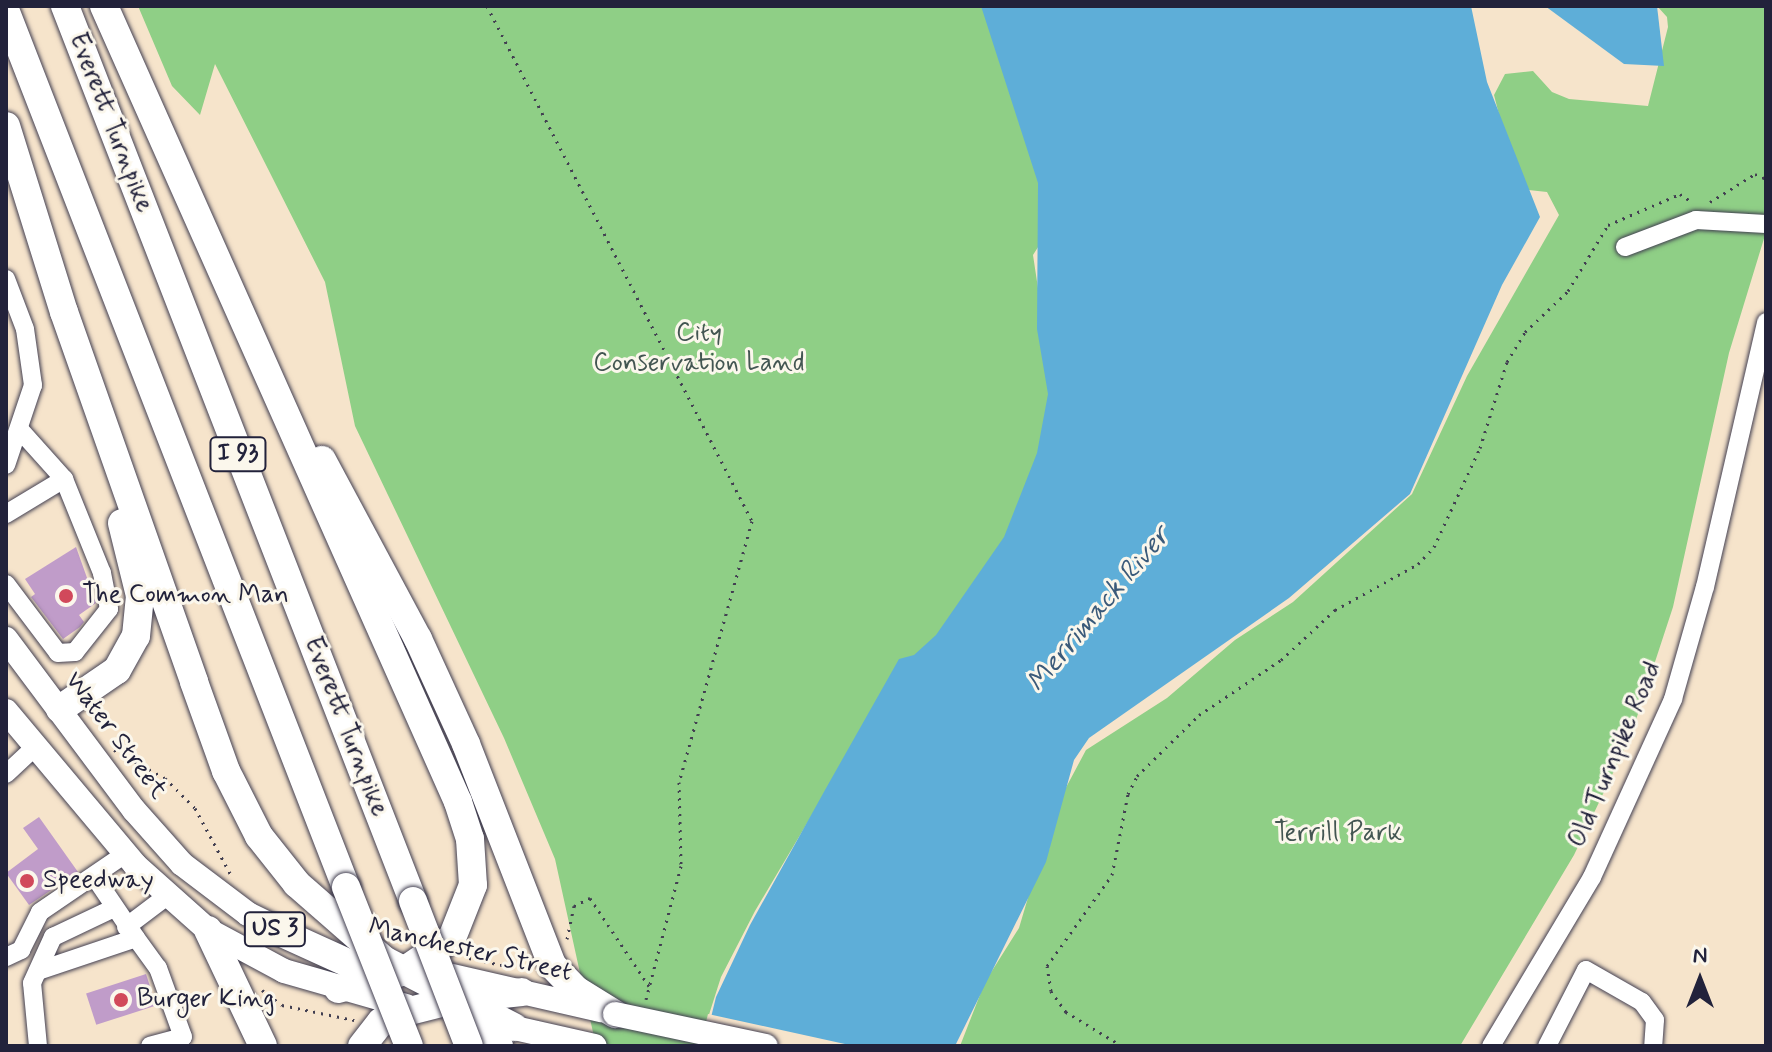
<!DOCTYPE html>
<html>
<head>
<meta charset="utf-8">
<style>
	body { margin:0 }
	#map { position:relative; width:1772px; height:1052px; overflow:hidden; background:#f6e4cb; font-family:Mynerve,sans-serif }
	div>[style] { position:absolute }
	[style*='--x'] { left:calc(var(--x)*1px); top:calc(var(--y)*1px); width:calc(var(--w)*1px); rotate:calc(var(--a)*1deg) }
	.green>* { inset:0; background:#8fcf86 }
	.water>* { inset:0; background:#5eaed8 }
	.pier>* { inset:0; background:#f6e4cb }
	.building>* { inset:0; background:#c09cc9; transform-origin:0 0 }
	.path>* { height:3px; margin-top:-1.5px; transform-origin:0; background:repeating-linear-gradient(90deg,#423f51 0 2px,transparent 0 8px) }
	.roads { filter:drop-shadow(0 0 2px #423f51) drop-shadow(0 0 2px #423f51) }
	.minor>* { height:18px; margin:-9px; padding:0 9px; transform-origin:9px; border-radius:9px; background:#fff }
	.major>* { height:24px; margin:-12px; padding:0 12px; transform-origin:12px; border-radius:12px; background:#fff }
	.highway>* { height:28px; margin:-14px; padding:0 14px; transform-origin:14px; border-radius:14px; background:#fff }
	.bridges { filter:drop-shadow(0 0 2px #423f51) drop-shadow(0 0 2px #423f51) }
	.major-bridge>* { height:24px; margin:-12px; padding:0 12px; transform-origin:12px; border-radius:12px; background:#fff }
	.highway-bridge>* { height:28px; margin:-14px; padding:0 14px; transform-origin:14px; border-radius:14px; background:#fff }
	.dots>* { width:22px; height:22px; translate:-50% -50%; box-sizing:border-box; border:4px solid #fbf7ec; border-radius:50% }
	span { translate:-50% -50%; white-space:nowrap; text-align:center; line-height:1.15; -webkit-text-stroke:6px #fbf7ec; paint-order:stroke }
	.shield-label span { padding:2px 6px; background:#fbf7ec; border:2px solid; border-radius:6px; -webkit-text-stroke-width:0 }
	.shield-label { font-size:24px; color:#22223b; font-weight:700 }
	.street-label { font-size:26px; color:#22223b }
	.park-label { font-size:26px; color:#435652 }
	.poi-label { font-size:26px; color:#22223b }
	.left { translate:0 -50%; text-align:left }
	.water-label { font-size:28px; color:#3a5a7a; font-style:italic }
	.frame { position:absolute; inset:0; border:8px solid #22223b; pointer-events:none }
	.north { position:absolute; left:1660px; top:940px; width:80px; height:80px; -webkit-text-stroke:6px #fbf7ec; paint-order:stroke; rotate:0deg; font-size:22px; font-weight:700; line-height:32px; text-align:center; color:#22223b }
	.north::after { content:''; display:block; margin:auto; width:28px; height:36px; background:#22223b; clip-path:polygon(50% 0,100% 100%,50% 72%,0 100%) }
</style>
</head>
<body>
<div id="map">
	<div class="green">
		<div style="clip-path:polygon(138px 6px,995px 6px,1023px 72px,1047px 233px,1033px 255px,1052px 381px,1040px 499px,965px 608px,886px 690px,755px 911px,721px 977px,699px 1046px,596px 1046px,555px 859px,504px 738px,355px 426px,325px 282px,215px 64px,200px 115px,172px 86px)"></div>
		<div style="clip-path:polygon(1657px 6px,1766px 6px,1766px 232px,1729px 353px,1673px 607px,1631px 735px,1574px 855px,1460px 1046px,960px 1046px,985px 982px,1019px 928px,1038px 864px,1049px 850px,1054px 810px,1086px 750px,1167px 698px,1235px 640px,1293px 602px,1412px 494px,1467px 376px,1559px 215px,1547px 192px,1518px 189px,1494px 95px,1505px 74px,1533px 71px,1552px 92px,1569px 99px,1648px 106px,1668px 27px,1667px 17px)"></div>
	</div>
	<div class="water">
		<div style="clip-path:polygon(981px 6px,1471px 6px,1487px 82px,1540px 217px,1502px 285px,1410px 494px,1289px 598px,1089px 738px,1074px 760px,1046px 862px,955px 1046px,704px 1046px,716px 997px,750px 925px,825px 790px,899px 659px,914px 655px,936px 635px,1004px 537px,1037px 453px,1048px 394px,1037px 329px,1038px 183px)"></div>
		<div style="clip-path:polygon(1545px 6px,1657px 6px,1664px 66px,1624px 64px)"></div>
	</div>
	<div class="pier">
		<div style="clip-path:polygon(708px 1014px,854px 1046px,700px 1046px)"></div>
	</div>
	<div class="building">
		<div style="clip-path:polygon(76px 547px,96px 603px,79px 615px,84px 622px,80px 627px,63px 639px,31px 597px,35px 594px,25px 579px)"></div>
		<div style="clip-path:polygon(39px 817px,78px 872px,29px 905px,6px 873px,38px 849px,23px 828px)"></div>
		<div style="left:146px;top:974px;width:33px;height:63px;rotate:72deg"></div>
	</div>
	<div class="path">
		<div style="--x:487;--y:6;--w:579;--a:62.77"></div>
		<div style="--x:752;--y:521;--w:271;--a:105.6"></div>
		<div style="--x:679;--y:782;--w:84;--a:88.6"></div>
		<div style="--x:681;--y:866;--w:138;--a:104.7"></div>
		<div style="--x:1710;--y:202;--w:53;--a:-31.9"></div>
		<div style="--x:1755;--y:174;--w:12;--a:24"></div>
		<div style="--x:114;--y:750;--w:58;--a:28.8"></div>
		<div style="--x:165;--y:778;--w:42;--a:45"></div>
		<div style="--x:195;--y:808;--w:76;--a:61.8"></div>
		<div style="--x:567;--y:939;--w:34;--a:-78"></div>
		<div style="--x:574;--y:906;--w:18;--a:-27"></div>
		<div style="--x:590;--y:898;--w:106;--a:56.2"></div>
		<div style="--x:469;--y:958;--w:43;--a:12.1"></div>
		<div style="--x:262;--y:990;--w:25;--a:37"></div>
		<div style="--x:282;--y:1005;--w:74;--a:11.8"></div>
		<div style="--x:1122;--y:1046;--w:66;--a:-148.7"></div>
		<div style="--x:1066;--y:1012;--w:26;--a:-126"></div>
		<div style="--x:1051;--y:991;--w:25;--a:-99"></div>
		<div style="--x:1047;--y:966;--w:112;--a:-54.5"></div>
		<div style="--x:1112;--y:875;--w:83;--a:-78.8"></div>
		<div style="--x:1128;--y:794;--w:20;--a:-63"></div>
		<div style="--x:1137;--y:776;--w:87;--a:-44.5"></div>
		<div style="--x:1199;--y:715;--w:99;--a:-33.9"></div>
		<div style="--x:1281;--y:660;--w:74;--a:-42.8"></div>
		<div style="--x:1335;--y:610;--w:95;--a:-29"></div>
		<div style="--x:1418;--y:564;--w:23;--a:-47"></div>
		<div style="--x:1434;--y:547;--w:109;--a:-65.1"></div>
		<div style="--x:1480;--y:448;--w:90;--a:-72.6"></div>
		<div style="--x:1507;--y:362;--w:35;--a:-59"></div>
		<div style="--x:1525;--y:332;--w:59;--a:-43.6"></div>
		<div style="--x:1568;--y:291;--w:77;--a:-58.8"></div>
		<div style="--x:1608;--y:225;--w:78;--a:-23.3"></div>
		<div style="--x:1680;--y:194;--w:14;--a:34"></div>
	</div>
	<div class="roads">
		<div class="minor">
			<div style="--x:1625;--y:247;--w:76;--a:-20.8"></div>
			<div style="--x:1696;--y:220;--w:70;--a:3.3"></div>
			<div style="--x:6;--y:279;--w:53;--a:69.2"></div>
			<div style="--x:25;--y:329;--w:57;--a:81.9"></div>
			<div style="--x:33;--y:385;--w:84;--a:108.6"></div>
			<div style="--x:6;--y:514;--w:68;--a:-31.1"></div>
			<div style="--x:6;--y:584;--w:86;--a:53"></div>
			<div style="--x:58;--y:653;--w:17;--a:-3"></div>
			<div style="--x:75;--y:652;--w:55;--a:-51.7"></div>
			<div style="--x:109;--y:609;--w:37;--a:-101"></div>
			<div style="--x:102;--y:573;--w:101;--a:-112"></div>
			<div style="--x:64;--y:479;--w:66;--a:-131.9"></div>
			<div style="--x:6;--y:774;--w:40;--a:-43"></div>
			<div style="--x:94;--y:876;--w:75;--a:55.9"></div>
			<div style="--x:126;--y:927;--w:51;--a:-37.1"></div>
			<div style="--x:6;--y:957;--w:17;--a:-25"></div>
			<div style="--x:21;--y:950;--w:42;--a:-63.4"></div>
			<div style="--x:40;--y:912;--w:103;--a:-34.3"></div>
			<div style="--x:38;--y:971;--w:103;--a:-18.6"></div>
			<div style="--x:136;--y:938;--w:37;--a:54"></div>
			<div style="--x:158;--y:968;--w:73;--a:70.1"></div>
			<div style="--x:183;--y:1037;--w:34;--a:165"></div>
			<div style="--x:38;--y:1046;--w:63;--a:-95.4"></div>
			<div style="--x:32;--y:983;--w:51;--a:-65.5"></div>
			<div style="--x:53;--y:937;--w:65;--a:-25.4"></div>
			<div style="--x:1491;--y:1046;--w:197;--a:-59.1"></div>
			<div style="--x:1592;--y:877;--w:196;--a:-65.5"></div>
			<div style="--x:1673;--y:699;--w:116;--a:-74.1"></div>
			<div style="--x:1705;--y:587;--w:272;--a:-77"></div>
			<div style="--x:1547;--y:1046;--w:85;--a:-62.8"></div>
			<div style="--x:1586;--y:970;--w:64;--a:29.7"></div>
			<div style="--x:1642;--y:1002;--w:22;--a:54"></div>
			<div style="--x:1655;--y:1020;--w:26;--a:94"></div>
		</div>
		<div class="major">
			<div style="--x:6;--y:639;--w:214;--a:53.2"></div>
			<div style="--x:134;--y:810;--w:72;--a:48.4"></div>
			<div style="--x:182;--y:864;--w:83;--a:37.1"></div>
			<div style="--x:248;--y:914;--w:55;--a:26.1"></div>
			<div style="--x:6;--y:711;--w:201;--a:50"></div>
			<div style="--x:135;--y:865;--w:98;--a:41.7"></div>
			<div style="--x:208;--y:930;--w:86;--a:28.3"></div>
			<div style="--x:284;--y:971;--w:127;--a:16"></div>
			<div style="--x:426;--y:970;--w:180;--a:12.9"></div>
			<div style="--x:497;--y:1024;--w:100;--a:12.7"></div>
		</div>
		<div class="highway">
			<div style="--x:65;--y:6;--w:960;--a:68.75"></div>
			<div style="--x:104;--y:6;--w:871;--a:66.02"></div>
			<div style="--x:458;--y:802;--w:39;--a:72"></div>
			<div style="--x:470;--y:839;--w:46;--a:86.3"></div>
			<div style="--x:473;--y:885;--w:57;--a:111.6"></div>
			<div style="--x:452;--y:938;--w:60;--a:145.8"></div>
			<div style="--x:402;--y:972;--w:66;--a:165.1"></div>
			<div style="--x:6;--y:12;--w:939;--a:68.77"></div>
			<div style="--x:6;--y:126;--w:195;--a:72.7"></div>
			<div style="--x:64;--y:312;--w:392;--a:70.6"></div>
			<div style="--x:194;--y:682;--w:95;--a:70.2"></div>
			<div style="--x:226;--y:771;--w:73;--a:63.1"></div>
			<div style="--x:259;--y:836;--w:61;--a:51.6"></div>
			<div style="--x:297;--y:884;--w:116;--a:41.1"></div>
			<div style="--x:384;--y:960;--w:146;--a:27.3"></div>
			<div style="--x:322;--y:460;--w:203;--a:61.8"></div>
			<div style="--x:418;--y:639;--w:115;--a:65.4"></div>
			<div style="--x:466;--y:744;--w:237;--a:68.7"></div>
			<div style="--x:552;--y:965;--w:35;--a:46"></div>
			<div style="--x:576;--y:990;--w:46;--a:31.6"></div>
			<div style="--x:60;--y:709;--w:69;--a:-34.4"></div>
			<div style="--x:117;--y:670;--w:39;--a:-61"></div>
			<div style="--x:136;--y:636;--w:40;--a:-84.3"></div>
			<div style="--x:140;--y:596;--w:75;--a:-103.9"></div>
			<div style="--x:208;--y:930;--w:128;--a:64.6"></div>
			<div style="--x:282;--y:933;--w:113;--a:24.5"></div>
			<div style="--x:462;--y:1017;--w:47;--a:38.1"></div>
			<div style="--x:362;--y:1046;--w:31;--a:-52"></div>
			<div style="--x:381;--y:1022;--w:19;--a:-25"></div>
			<div style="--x:398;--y:1014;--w:61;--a:-14.3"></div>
			<div style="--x:457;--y:999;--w:65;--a:-6.1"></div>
		</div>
	</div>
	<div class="bridges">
		<div class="major-bridge">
			<div style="--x:615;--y:1014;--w:154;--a:12"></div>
		</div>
		<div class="highway-bridge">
			<div style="--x:346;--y:887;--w:171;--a:68.4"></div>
			<div style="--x:413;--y:901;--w:155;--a:68.9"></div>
		</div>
	</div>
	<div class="dots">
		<div style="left:66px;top:596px;background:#d1495b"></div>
		<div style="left:27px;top:881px;background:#d1495b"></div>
		<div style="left:121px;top:1000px;background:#d1495b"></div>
	</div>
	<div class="shield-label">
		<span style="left:238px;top:454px">I 93</span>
		<span style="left:275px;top:929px">US 3</span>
	</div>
	<div class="street-label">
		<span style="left:110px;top:123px;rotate:69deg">Everett Turnpike</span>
		<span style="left:345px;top:727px;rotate:69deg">Everett Turnpike</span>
		<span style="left:115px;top:736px;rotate:53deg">Water Street</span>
		<span style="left:1616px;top:755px;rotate:-67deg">Old Turnpike Road</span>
		<span style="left:470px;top:951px;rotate:13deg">Manchester Street</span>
	</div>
	<div class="park-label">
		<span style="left:699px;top:349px">City<br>Conservation Land</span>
		<span style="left:1338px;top:834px">Terrill Park</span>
	</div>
	<div class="poi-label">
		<span class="left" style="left:82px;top:596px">The Common Man</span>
		<span class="left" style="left:43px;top:881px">Speedway</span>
		<span class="left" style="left:137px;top:1000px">Burger King</span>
	</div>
	<div class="water-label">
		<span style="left:1099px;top:610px;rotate:-50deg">Merrimack River</span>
	</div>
	<div class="frame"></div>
	<div class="north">N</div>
</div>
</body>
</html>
